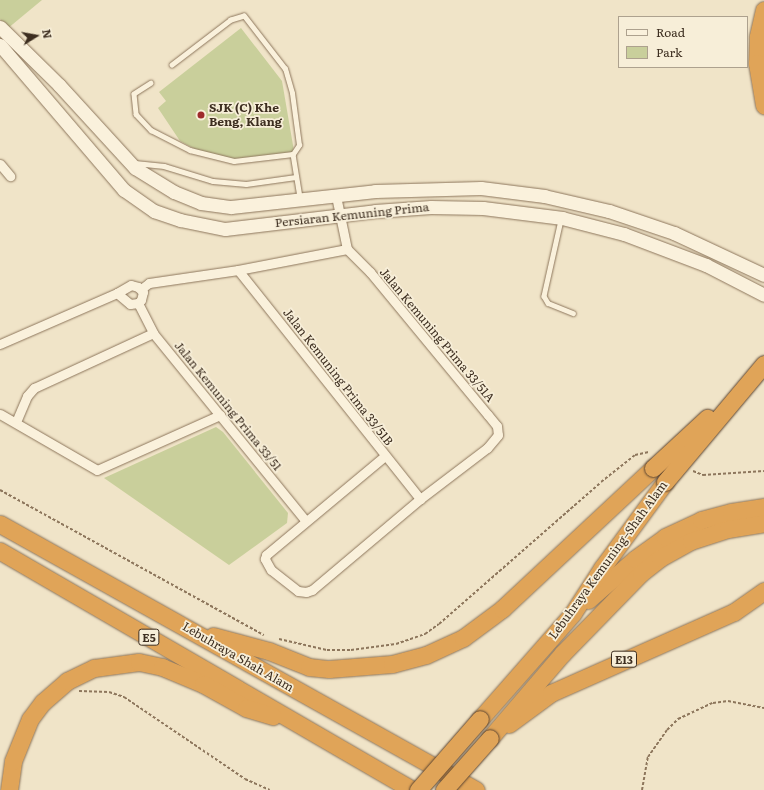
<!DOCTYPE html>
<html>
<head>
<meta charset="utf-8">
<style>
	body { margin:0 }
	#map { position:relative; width:764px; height:790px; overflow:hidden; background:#f0e4c8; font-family:Literata,serif }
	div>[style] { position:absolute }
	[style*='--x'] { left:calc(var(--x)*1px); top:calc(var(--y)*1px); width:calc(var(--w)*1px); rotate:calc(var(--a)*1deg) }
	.green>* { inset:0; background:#c9cf9b }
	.path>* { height:2px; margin-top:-1px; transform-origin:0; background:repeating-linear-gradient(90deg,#8d765c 0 3px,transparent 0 5px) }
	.roads { filter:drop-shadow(0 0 1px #8d765c) drop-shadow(0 0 1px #8d765c) }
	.lane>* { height:4.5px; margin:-2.25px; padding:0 2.25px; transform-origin:2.25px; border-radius:2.25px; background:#faf1dc }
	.street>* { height:9px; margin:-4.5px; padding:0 4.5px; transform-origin:4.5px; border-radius:4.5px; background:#faf1dc }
	.secondary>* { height:13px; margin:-6.5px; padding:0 6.5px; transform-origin:6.5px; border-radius:6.5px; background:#faf1dc }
	.highway>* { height:17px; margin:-8.5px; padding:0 8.5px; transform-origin:8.5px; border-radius:8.5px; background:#e0a458 }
	.bridges { filter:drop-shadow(0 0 1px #5b4430) drop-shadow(0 0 1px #5b4430) }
	.highway-bridge>* { height:17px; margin:-8.5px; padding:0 8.5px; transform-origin:8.5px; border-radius:8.5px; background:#e0a458 }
	.dots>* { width:11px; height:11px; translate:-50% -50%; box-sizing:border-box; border:2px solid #f7eed8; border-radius:50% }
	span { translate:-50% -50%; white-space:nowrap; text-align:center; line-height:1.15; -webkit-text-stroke:3.5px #f7eed8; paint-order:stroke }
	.shield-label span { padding:1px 3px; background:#f7eed8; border:1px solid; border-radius:3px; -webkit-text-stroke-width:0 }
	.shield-label { font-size:11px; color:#3d2e20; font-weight:700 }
	.poi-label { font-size:12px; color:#3d2e20; font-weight:700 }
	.left { translate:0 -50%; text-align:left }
	.street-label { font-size:12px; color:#3d2e20 }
	.legend { position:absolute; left:618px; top:16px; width:130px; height:52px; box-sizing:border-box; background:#f7eed8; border:1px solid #ada18e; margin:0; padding:5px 7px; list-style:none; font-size:12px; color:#3d2e20 }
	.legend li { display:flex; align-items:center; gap:8px; height:20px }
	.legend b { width:20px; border:1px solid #ada18e }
	.north { position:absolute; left:16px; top:16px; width:40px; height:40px; -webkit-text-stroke:3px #f7eed8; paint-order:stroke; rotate:79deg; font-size:11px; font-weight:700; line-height:16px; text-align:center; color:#3d2e20 }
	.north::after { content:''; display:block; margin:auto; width:14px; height:18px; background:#3d2e20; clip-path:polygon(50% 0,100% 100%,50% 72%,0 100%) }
</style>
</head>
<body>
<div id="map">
	<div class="green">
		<div style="clip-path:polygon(0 0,42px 0,7px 29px,0 19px)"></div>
		<div style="clip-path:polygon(241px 28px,282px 81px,295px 157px,244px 162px,202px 153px,180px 141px,158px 108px,166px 101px,159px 92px)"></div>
		<div style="clip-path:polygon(216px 427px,223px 432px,288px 513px,287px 523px,229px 565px,104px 478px)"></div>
	</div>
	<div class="path">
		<div style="--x:693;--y:471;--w:11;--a:22"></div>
		<div style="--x:703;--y:475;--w:61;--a:-3.8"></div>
		<div style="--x:0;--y:490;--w:301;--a:28.8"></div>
		<div style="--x:279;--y:639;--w:49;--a:12.9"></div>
		<div style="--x:327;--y:650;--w:24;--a:0"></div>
		<div style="--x:351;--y:650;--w:45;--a:-7.6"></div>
		<div style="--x:396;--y:644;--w:31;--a:-19"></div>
		<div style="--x:425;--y:634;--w:17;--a:-36"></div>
		<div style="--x:439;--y:624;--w:215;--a:-41.2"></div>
		<div style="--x:601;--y:482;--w:43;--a:-38.5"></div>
		<div style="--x:635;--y:455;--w:14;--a:-12"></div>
		<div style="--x:79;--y:691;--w:30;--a:2"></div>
		<div style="--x:109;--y:692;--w:16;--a:18"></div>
		<div style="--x:124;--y:697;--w:146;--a:34.1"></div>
		<div style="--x:245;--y:779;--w:27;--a:24"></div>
		<div style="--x:642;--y:790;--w:34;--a:-80"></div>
		<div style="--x:648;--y:757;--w:33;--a:-55"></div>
		<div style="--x:667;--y:730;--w:16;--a:-45"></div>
		<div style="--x:678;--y:719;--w:38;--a:-25"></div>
		<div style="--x:713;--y:703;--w:15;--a:-8"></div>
		<div style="--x:728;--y:701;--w:37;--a:11"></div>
	</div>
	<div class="roads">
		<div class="lane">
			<div style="--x:151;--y:83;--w:20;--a:147"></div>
			<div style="--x:134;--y:94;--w:20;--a:84"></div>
			<div style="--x:136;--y:114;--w:22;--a:47"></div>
			<div style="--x:151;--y:130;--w:44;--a:27.1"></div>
			<div style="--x:190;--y:150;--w:45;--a:14"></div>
			<div style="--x:234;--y:161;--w:59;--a:-6.8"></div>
			<div style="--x:293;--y:154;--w:11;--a:-56"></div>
			<div style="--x:299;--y:145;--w:52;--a:-97.7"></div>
			<div style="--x:292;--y:93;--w:25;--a:-106"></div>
			<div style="--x:285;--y:69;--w:67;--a:-127.7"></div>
			<div style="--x:244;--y:16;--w:14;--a:163"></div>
			<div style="--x:231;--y:20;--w:74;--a:142.7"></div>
			<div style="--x:293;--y:154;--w:44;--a:80.8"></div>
			<div style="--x:135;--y:163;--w:29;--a:6"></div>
			<div style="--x:164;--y:166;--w:51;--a:17"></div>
			<div style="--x:213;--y:181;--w:33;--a:5"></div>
			<div style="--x:246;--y:184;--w:50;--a:-8"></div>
			<div style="--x:561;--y:220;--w:78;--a:102.6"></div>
			<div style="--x:544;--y:296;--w:8;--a:60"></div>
			<div style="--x:548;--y:303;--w:27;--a:22"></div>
		</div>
		<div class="street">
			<div style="--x:0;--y:164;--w:16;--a:50"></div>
			<div style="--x:336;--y:196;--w:54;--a:78.3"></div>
			<div style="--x:347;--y:249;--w:33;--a:45"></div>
			<div style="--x:370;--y:272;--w:185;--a:50.5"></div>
			<div style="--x:488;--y:415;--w:14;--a:51"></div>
			<div style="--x:497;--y:426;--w:9;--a:84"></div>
			<div style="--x:498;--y:435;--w:17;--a:130"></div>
			<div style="--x:487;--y:448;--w:84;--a:142.7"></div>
			<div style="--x:420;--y:499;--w:141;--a:139.9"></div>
			<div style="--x:312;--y:590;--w:6;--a:162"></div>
			<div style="--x:306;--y:592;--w:8;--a:-173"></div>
			<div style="--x:298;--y:591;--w:34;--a:-142"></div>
			<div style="--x:271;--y:570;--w:13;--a:-119"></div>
			<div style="--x:265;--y:559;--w:4;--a:-76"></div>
			<div style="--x:266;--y:555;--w:155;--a:-39.8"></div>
			<div style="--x:238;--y:270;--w:293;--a:51.5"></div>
			<div style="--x:131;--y:285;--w:7;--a:16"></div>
			<div style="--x:138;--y:287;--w:7;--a:45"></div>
			<div style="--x:143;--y:292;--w:8;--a:104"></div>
			<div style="--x:141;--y:300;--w:4;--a:135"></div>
			<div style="--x:138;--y:303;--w:8;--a:173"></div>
			<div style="--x:130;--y:304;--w:17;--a:-140"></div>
			<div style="--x:117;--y:293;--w:16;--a:-30"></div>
			<div style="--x:141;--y:289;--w:10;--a:-37"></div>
			<div style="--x:149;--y:283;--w:90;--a:-8.3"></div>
			<div style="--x:238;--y:270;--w:111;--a:-10.9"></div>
			<div style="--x:138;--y:303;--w:34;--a:63"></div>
			<div style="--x:153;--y:333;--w:241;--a:50.9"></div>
			<div style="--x:0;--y:344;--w:128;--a:-23.6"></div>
			<div style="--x:0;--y:414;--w:112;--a:30"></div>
			<div style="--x:97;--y:470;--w:135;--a:-24.1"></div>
			<div style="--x:16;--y:422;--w:28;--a:-67"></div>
			<div style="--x:27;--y:396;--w:11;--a:-49"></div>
			<div style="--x:34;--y:388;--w:131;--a:-24.8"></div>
		</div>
		<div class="secondary">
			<div style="--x:0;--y:27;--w:83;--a:44.5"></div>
			<div style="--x:59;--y:85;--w:113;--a:47.5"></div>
			<div style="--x:135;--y:168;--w:46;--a:31.6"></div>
			<div style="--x:174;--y:192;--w:29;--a:22"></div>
			<div style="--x:201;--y:203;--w:30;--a:8"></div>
			<div style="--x:231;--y:207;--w:145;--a:-6.3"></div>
			<div style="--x:375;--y:191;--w:106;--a:-1.6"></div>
			<div style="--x:481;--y:188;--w:64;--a:7.2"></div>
			<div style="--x:544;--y:196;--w:67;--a:13"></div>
			<div style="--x:609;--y:211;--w:69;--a:18.7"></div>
			<div style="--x:674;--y:233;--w:99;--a:25"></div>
			<div style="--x:0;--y:45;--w:191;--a:49.5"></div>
			<div style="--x:124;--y:190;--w:37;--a:35"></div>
			<div style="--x:154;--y:211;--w:28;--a:19"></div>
			<div style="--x:180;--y:220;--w:46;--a:11.3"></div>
			<div style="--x:225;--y:229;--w:151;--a:-6.8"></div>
			<div style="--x:375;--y:211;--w:56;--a:-4.1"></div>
			<div style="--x:431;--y:207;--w:52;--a:1.1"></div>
			<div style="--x:483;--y:208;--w:80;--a:7.2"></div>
			<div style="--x:562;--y:218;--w:64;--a:14.5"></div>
			<div style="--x:624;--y:234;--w:88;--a:20.7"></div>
			<div style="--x:706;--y:265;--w:65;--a:27.3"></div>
		</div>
		<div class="highway">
			<div style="--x:764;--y:10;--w:28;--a:103"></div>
			<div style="--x:758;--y:37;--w:26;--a:92"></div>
			<div style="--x:757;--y:63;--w:43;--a:80.5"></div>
			<div style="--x:0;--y:524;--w:545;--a:29.2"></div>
			<div style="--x:0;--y:551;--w:477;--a:30.1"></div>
			<div style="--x:588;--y:600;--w:62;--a:-41.1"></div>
			<div style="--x:635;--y:559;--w:37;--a:-36"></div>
			<div style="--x:665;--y:537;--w:40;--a:-25"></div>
			<div style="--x:701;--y:520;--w:31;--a:-15"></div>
			<div style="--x:731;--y:512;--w:33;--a:-9"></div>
			<div style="--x:213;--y:636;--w:58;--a:15"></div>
			<div style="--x:269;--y:651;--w:43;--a:21.8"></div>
			<div style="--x:309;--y:667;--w:20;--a:6"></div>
			<div style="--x:329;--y:669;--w:63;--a:-4.5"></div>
			<div style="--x:392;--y:664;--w:35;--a:-15"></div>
			<div style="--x:426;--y:655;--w:41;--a:-24.7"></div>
			<div style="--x:463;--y:638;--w:49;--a:-36.6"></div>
			<div style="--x:502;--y:609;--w:207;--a:-43"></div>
			<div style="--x:480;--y:719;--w:141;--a:-48.7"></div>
			<div style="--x:573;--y:613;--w:54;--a:-57.2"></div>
			<div style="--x:602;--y:568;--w:107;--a:-53.8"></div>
			<div style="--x:509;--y:724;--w:52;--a:-36.4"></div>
			<div style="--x:551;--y:693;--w:200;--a:-23.9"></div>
			<div style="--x:734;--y:612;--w:37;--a:-35"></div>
			<div style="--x:490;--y:738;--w:111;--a:-49.4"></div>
			<div style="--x:562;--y:654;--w:113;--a:-45.7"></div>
			<div style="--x:641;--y:573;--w:24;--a:-38"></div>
			<div style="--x:660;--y:558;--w:35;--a:-29"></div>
			<div style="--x:691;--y:541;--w:39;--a:-18"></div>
			<div style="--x:728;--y:529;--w:36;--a:-9"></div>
			<div style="--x:9;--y:790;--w:29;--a:-82"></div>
			<div style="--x:13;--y:761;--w:45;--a:-68"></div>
			<div style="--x:30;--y:719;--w:21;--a:-53"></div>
			<div style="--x:43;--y:702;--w:32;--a:-41"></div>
			<div style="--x:67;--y:681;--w:30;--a:-26"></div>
			<div style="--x:94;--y:668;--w:45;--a:-7.6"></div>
			<div style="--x:139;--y:662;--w:24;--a:12"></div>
			<div style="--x:162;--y:667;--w:44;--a:22.5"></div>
			<div style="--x:203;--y:684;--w:49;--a:29.2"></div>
			<div style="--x:246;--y:708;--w:28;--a:17"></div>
		</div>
	</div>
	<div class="bridges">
		<div class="highway-bridge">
			<div style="--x:653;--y:468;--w:74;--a:-42.8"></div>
			<div style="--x:665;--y:482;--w:154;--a:-50"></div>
			<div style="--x:418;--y:790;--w:94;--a:-48.9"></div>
			<div style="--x:444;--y:790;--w:69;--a:-48.5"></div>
		</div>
	</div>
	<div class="dots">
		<div style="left:201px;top:115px;background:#9e2a2b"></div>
	</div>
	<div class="shield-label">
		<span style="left:149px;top:637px">E5</span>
		<span style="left:624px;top:659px">E13</span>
	</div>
	<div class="poi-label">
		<span class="left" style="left:209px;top:115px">SJK (C) Khe<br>Beng, Klang</span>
	</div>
	<div class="street-label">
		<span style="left:352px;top:215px;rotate:-6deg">Persiaran Kemuning Prima</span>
		<span style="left:437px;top:335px;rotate:50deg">Jalan Kemuning Prima 33/51A</span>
		<span style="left:338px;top:377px;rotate:52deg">Jalan Kemuning Prima 33/51B</span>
		<span style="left:228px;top:406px;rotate:51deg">Jalan Kemuning Prima 33/51</span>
		<span style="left:608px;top:560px;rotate:-54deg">Lebuhraya Kemuning–Shah Alam</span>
		<span style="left:238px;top:657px;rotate:30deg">Lebuhraya Shah Alam</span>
	</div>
	<ul class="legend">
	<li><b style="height:5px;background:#faf1dc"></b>Road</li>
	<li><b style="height:11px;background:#c9cf9b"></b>Park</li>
	</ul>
	<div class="north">N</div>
</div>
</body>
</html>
